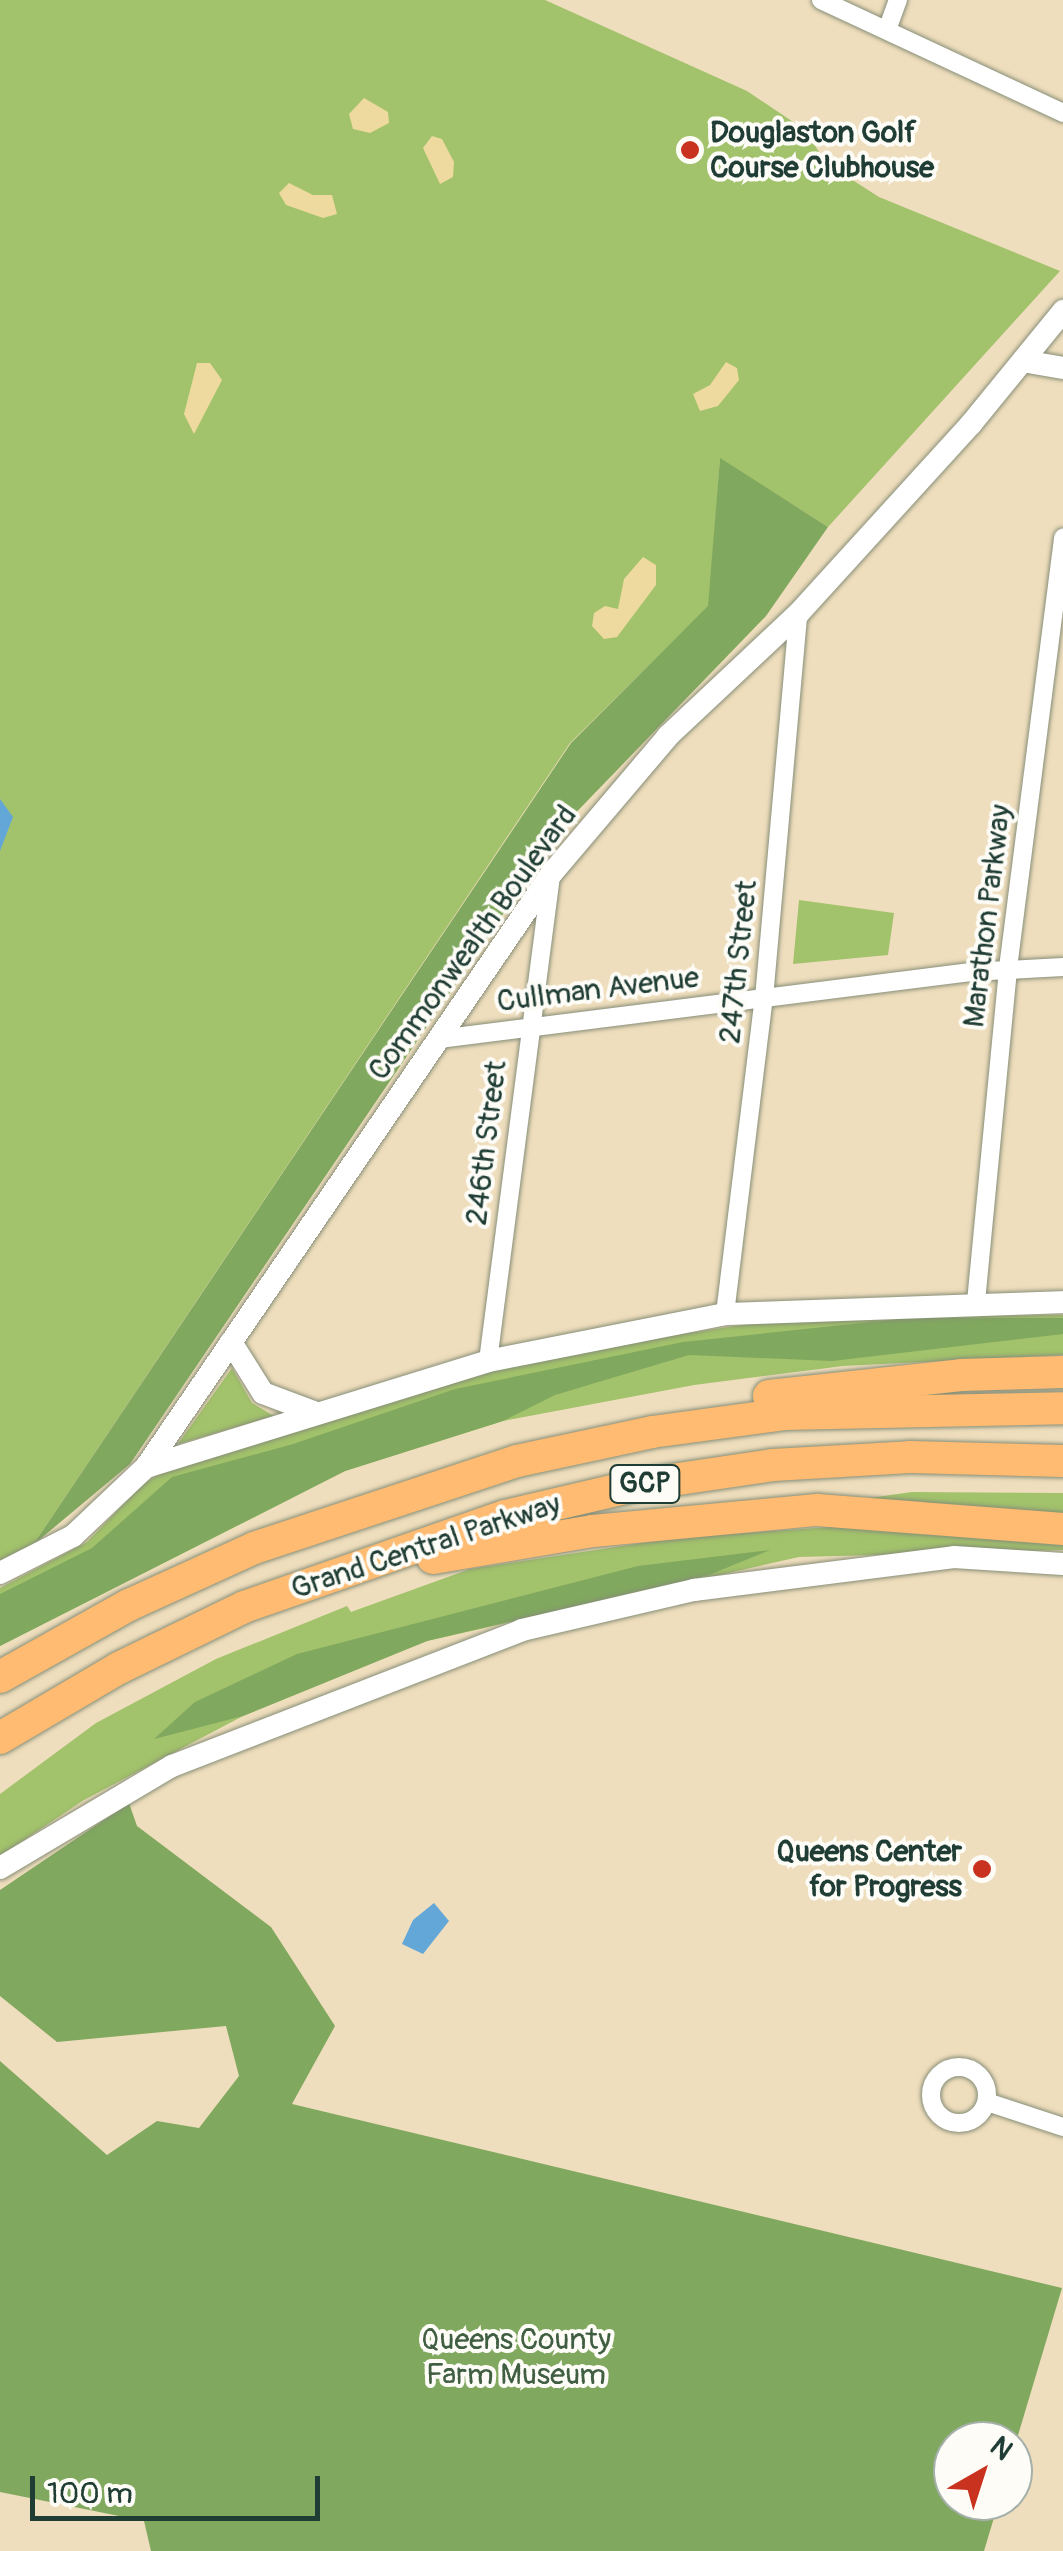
<!DOCTYPE html>
<html>
<head>
<meta charset="utf-8">
<style>
	body { margin:0 }
	#map { position:relative; width:1063px; height:2551px; overflow:hidden; background:#efdebd; font-family:Pangolin,sans-serif }
	div>[style] { position:absolute }
	[style*='--x'] { left:calc(var(--x)*1px); top:calc(var(--y)*1px); width:calc(var(--w)*1px); rotate:calc(var(--a)*1deg) }
	.green>* { inset:0; background:#a2c26b }
	.forest>* { inset:0; background:#81a85f }
	.sand>* { inset:0; background:#eeda9e }
	.water>* { inset:0; background:#63a7d8 }
	.roads { filter:drop-shadow(0 0 2px #878e78) drop-shadow(0 0 2px #878e78) }
	.minor>* { height:18px; margin:-9px; padding:0 9px; transform-origin:9px; border-radius:9px; background:#fff }
	.minor>.ring { margin:-9px; padding:0; box-sizing:content-box; background:none; border:18px solid #fff; border-radius:50% }
	.tertiary>* { height:22px; margin:-11px; padding:0 11px; transform-origin:11px; border-radius:11px; background:#fff }
	.motorway>* { height:32px; margin:-16px; padding:0 16px; transform-origin:16px; border-radius:16px; background:#febb71 }
	.dots>* { width:28px; height:28px; translate:-50% -50%; box-sizing:border-box; border:5px solid #fdfcf7; border-radius:50% }
	span { translate:-50% -50%; white-space:nowrap; text-align:center; line-height:1.15; -webkit-text-stroke:8px #fdfcf7; paint-order:stroke }
	.shield-label span { padding:2px 8px; background:#fdfcf7; border:2px solid; border-radius:8px; -webkit-text-stroke-width:0 }
	.shield-label { font-size:28px; color:#1f3d34; font-weight:700 }
	.poi-label { font-size:30px; color:#1f3d34; font-weight:700 }
	.left { translate:0 -50%; text-align:left }
	.right { translate:-100% -50%; text-align:right }
	.street-label { font-size:30px; color:#1f3d34 }
	.park-label { font-size:30px; color:#405e42 }
	.north { position:absolute; left:933px; top:2421px; width:100px; height:100px; box-sizing:border-box; background:#fdfcf7; border:2px solid #a4b0a9; border-radius:50%; rotate:39deg; font-size:28px; font-weight:700; line-height:40px; text-align:center; color:#1f3d34 }
	.north::after { content:''; display:block; margin:auto; width:35px; height:45px; background:#c8321e; clip-path:polygon(50% 0,100% 100%,50% 72%,0 100%) }
	.scale { position:absolute; left:30px; top:2476px; width:290px; height:45px; box-sizing:border-box; border:5px solid #1f3d34; border-top:0; padding-left:12px; font-size:30px; line-height:35px; white-space:nowrap; color:#1f3d34; -webkit-text-stroke:8px #fdfcf7; paint-order:stroke }
</style>
</head>
<body>
<div id="map">
	<div class="green">
		<div style="clip-path:polygon(0 0,545px 0,747px 91px,805px 130px,826px 163px,879px 197px,1060px 271px,828px 527px,720px 459px,709px 606px,570px 743px,33px 1545px,0 1562px)"></div>
		<div style="clip-path:polygon(799px 900px,894px 913px,888px 955px,793px 964px)"></div>
		<div style="clip-path:polygon(1063px 1315px,1063px 1355px,843px 1366px,694px 1385px,503px 1421px,345px 1471px,0 1646px,0 1588px,87px 1542px,144px 1483px,169px 1469px,495px 1368px,618px 1344px,786px 1318px)"></div>
		<div style="clip-path:polygon(232px 1368px,252px 1403px,274px 1416px,178px 1444px)"></div>
		<div style="clip-path:polygon(912px 1492px,1063px 1493px,1063px 1522px,826px 1504px)"></div>
		<div style="clip-path:polygon(831px 1527px,1063px 1541px,1063px 1550px,799px 1557px,427px 1641px,243px 1716px,84px 1800px,0 1856px,0 1794px,96px 1723px,216px 1659px,347px 1606px,351px 1612px,470px 1569px,675px 1538px)"></div>
	</div>
	<div class="forest">
		<div style="clip-path:polygon(720px 458px,828px 527px,766px 616px,563px 826px,130px 1464px,33px 1545px,571px 743px,708px 606px)"></div>
		<div style="clip-path:polygon(909px 1318px,1063px 1318px,1063px 1334px,832px 1361px,689px 1355px,555px 1395px,503px 1421px,345px 1471px,0 1646px,0 1594px,92px 1548px,172px 1477px,293px 1444px,455px 1389px,683px 1342px)"></div>
		<div style="clip-path:polygon(770px 1550px,709px 1575px,427px 1641px,243px 1716px,154px 1739px,195px 1702px,297px 1654px,638px 1566px)"></div>
		<div style="clip-path:polygon(129px 1803px,137px 1826px,271px 1927px,335px 2026px,292px 2104px,1062px 2288px,1013px 2452px,1013px 2441px,953px 2441px,953px 2501px,999px 2501px,984px 2551px,151px 2551px,144px 2521px,0 2492px,0 2061px,107px 2155px,157px 2121px,199px 2128px,239px 2076px,226px 2026px,57px 2042px,0 1996px,0 1890px)"></div>
	</div>
	<div class="sand">
		<div style="clip-path:polygon(364px 98px,388px 112px,389px 123px,370px 133px,353px 129px,349px 114px)"></div>
		<div style="clip-path:polygon(432px 136px,442px 139px,454px 162px,453px 177px,440px 184px,423px 148px)"></div>
		<div style="clip-path:polygon(289px 183px,313px 195px,332px 195px,337px 214px,323px 218px,286px 205px,279px 193px)"></div>
		<div style="clip-path:polygon(726px 362px,737px 368px,739px 380px,718px 406px,700px 411px,693px 394px,710px 385px)"></div>
		<div style="clip-path:polygon(197px 363px,210px 363px,222px 380px,194px 434px,184px 414px)"></div>
		<div style="clip-path:polygon(643px 557px,656px 565px,656px 585px,617px 637px,604px 639px,592px 626px,594px 613px,605px 606px,618px 609px,624px 579px)"></div>
	</div>
	<div class="water">
		<div style="clip-path:polygon(0 799px,13px 817px,0 851px)"></div>
		<div style="clip-path:polygon(434px 1903px,449px 1921px,423px 1954px,402px 1944px,413px 1920px)"></div>
	</div>
	<div class="roads">
		<div class="minor">
			<div style="--x:821;--y:0;--w:267;--a:25"></div>
			<div style="--x:887;--y:30;--w:32;--a:-70"></div>
			<div style="--x:439;--y:1039;--w:536;--a:-7.18"></div>
			<div style="--x:971;--y:972;--w:92;--a:-3.1"></div>
			<div style="--x:976;--y:1302;--w:336;--a:-84.5"></div>
			<div style="--x:1008;--y:968;--w:434;--a:-82.7"></div>
			<div style="--x:725;--y:1314;--w:318;--a:-83"></div>
			<div style="--x:764;--y:998;--w:386;--a:-84.9"></div>
			<div style="--x:488;--y:1361;--w:487;--a:-82.6"></div>
			<div class="ring" style="left:931px;top:2067px;width:38px;height:38px"></div>
			<div style="--x:987;--y:2102;--w:80;--a:18.2"></div>
		</div>
		<div class="tertiary">
			<div style="--x:1023;--y:361;--w:41;--a:9.9"></div>
			<div style="--x:231;--y:1342;--w:60;--a:57.9"></div>
			<div style="--x:263;--y:1393;--w:57;--a:20.7"></div>
			<div style="--x:146;--y:1467;--w:358;--a:-17.2"></div>
			<div style="--x:488;--y:1361;--w:242;--a:-11.2"></div>
			<div style="--x:725;--y:1314;--w:338;--a:-2"></div>
			<div style="--x:0;--y:1573;--w:82;--a:-26.9"></div>
			<div style="--x:73;--y:1536;--w:100;--a:-43.4"></div>
			<div style="--x:146;--y:1467;--w:719;--a:-55.65"></div>
			<div style="--x:552;--y:873;--w:180;--a:-49.7"></div>
			<div style="--x:668;--y:736;--w:178;--a:-43.2"></div>
			<div style="--x:798;--y:614;--w:257;--a:-47.7"></div>
			<div style="--x:971;--y:424;--w:146;--a:-50.8"></div>
			<div style="--x:0;--y:1868;--w:200;--a:-30.7"></div>
			<div style="--x:172;--y:1766;--w:375;--a:-21.2"></div>
			<div style="--x:522;--y:1630;--w:177;--a:-13.1"></div>
			<div style="--x:694;--y:1590;--w:262;--a:-7.2"></div>
			<div style="--x:954;--y:1557;--w:109;--a:3.7"></div>
		</div>
		<div class="motorway">
			<div style="--x:769;--y:1396;--w:193;--a:-6.2"></div>
			<div style="--x:961;--y:1375;--w:102;--a:-1.7"></div>
			<div style="--x:433;--y:1558;--w:162;--a:-9.6"></div>
			<div style="--x:593;--y:1531;--w:225;--a:-5.4"></div>
			<div style="--x:817;--y:1510;--w:247;--a:4.4"></div>
			<div style="--x:0;--y:1677;--w:148;--a:-29.2"></div>
			<div style="--x:129;--y:1605;--w:137;--a:-24.5"></div>
			<div style="--x:254;--y:1548;--w:277;--a:-18.3"></div>
			<div style="--x:517;--y:1461;--w:138;--a:-12.1"></div>
			<div style="--x:652;--y:1432;--w:135;--a:-7.7"></div>
			<div style="--x:786;--y:1414;--w:277;--a:-1.2"></div>
			<div style="--x:0;--y:1738;--w:138;--a:-30.5"></div>
			<div style="--x:119;--y:1668;--w:139;--a:-26"></div>
			<div style="--x:244;--y:1607;--w:276;--a:-19.2"></div>
			<div style="--x:505;--y:1516;--w:137;--a:-13.1"></div>
			<div style="--x:638;--y:1485;--w:136;--a:-8.4"></div>
			<div style="--x:773;--y:1465;--w:137;--a:-3.3"></div>
			<div style="--x:910;--y:1457;--w:153;--a:1.5"></div>
		</div>
	</div>
	<div class="dots">
		<div style="left:690px;top:150px;background:#c8321e"></div>
		<div style="left:982px;top:1869px;background:#c8321e"></div>
	</div>
	<div class="shield-label">
		<span style="left:645px;top:1484px">GCP</span>
	</div>
	<div class="poi-label">
		<span class="left" style="left:710px;top:150px">Douglaston Golf<br>Course Clubhouse</span>
		<span class="right" style="left:962px;top:1869px">Queens Center<br>for Progress</span>
	</div>
	<div class="street-label">
		<span style="left:988px;top:916px;rotate:-83deg">Marathon Parkway</span>
		<span style="left:473px;top:943px;rotate:-54deg">Commonwealth Boulevard</span>
		<span style="left:739px;top:962px;rotate:-84deg">247th Street</span>
		<span style="left:598px;top:990px;rotate:-7deg">Cullman Avenue</span>
		<span style="left:487px;top:1143px;rotate:-83deg">246th Street</span>
		<span style="left:426px;top:1547px;rotate:-18deg">Grand Central Parkway</span>
	</div>
	<div class="park-label">
		<span style="left:516px;top:2357px">Queens County<br>Farm Museum</span>
	</div>
	<div class="north">N</div>
	<div class="scale">100 m</div>
</div>
</body>
</html>
